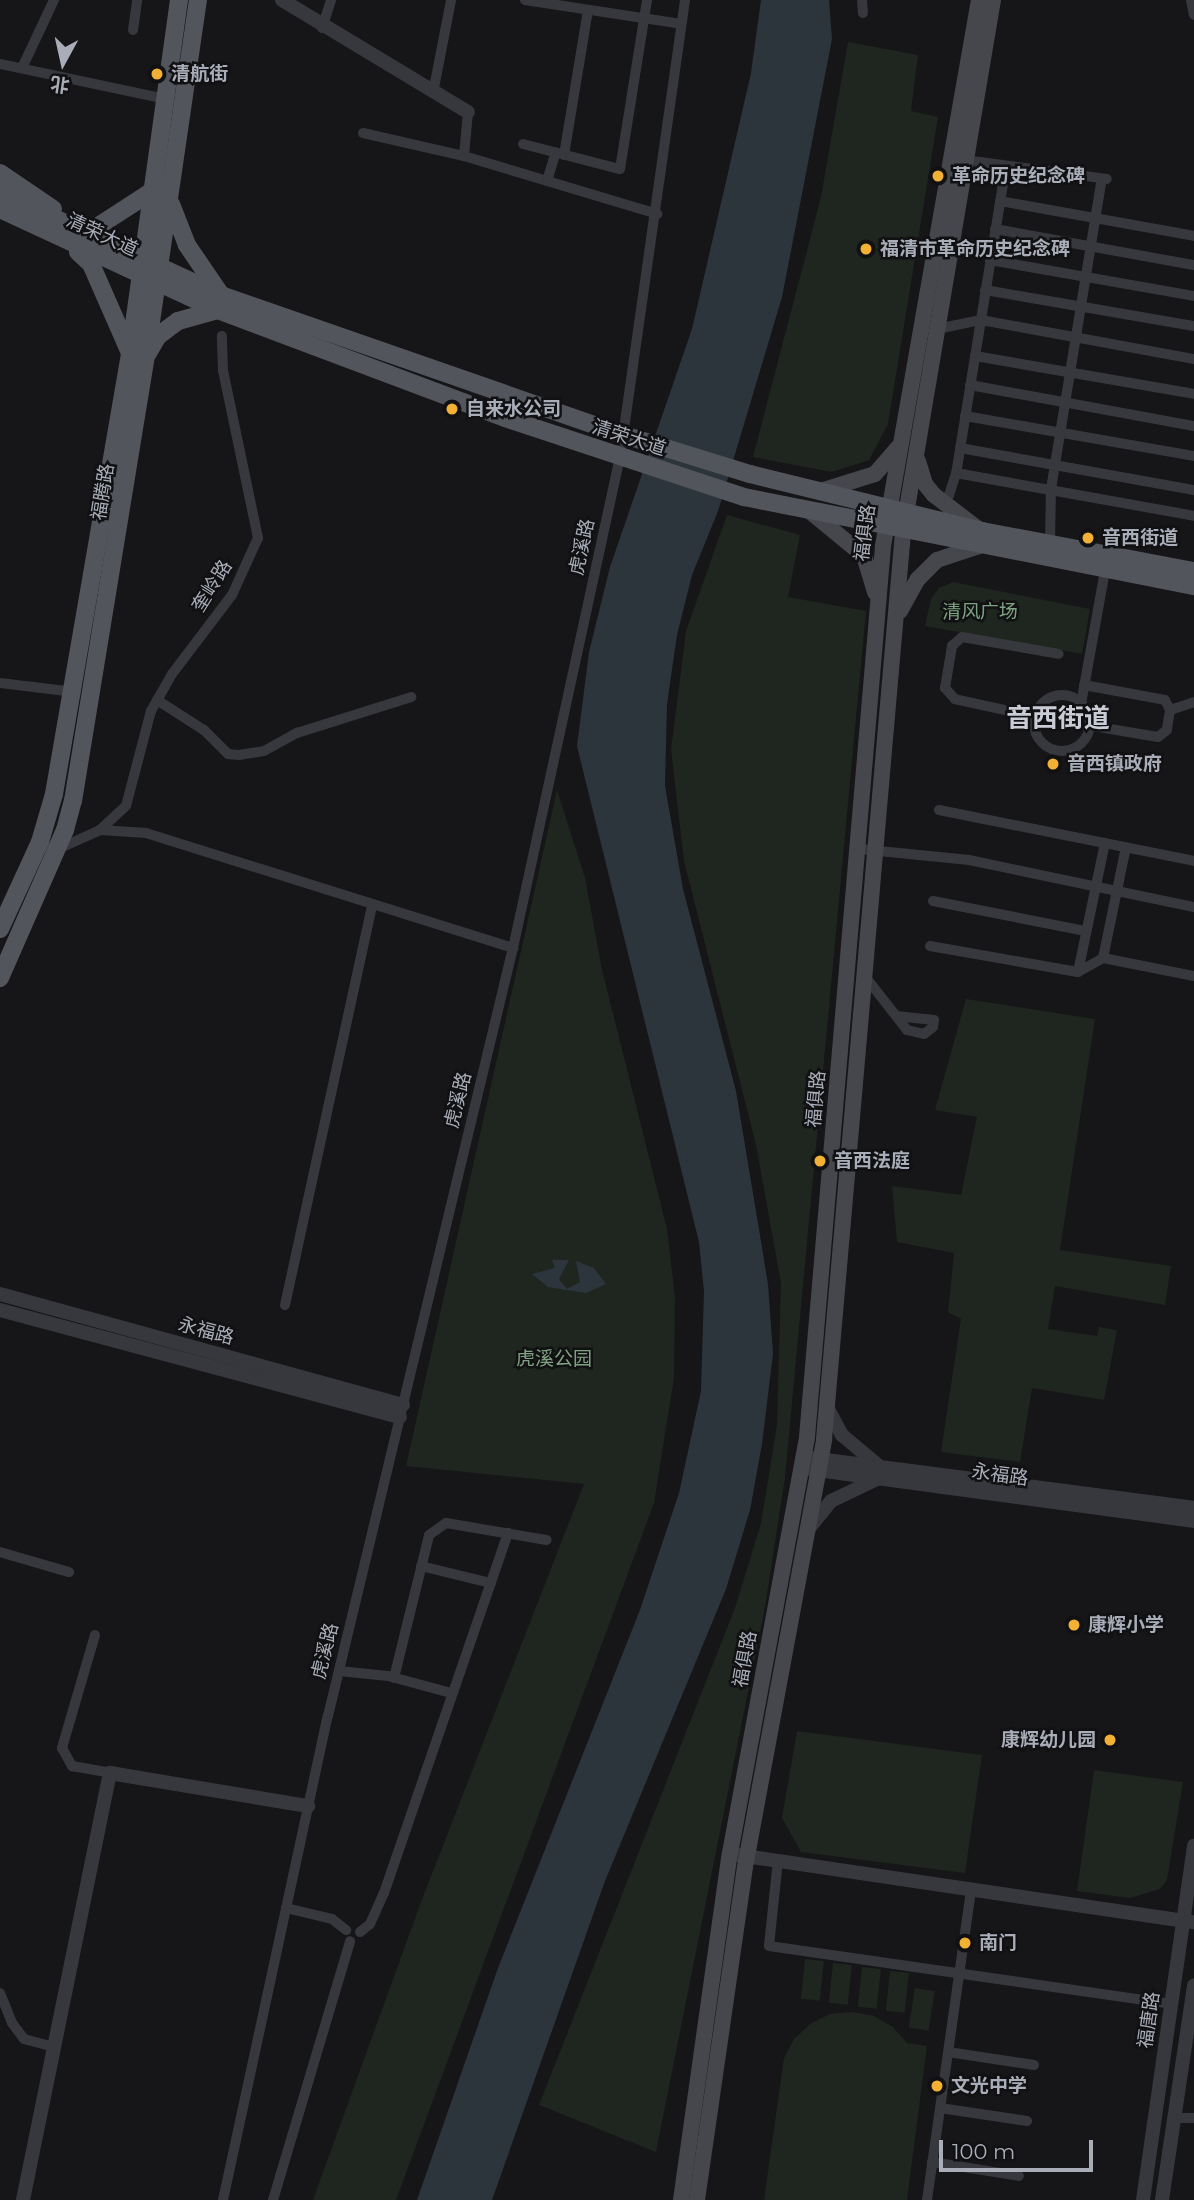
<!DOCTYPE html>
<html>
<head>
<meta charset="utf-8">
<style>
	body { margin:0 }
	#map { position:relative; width:1194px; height:2200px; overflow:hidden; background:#161618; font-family:Montserrat,"Noto Sans SC",sans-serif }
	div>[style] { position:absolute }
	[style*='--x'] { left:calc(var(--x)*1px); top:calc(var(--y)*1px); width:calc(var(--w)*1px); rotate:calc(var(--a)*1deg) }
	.green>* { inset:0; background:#1e261f; transform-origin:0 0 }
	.water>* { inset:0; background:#2c353c }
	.minor>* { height:10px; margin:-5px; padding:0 5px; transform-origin:5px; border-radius:5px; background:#37383d }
	.minor>.ring { margin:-5px; padding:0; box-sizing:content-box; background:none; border:10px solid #37383d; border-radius:50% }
	.tertiary>* { height:14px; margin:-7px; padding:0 7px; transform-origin:7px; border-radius:7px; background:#37383d }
	.secondary>* { height:16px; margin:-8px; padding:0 8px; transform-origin:8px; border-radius:8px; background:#45474d }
	.primary>* { height:18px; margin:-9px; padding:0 9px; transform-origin:9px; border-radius:9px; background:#53555c }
	.dots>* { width:19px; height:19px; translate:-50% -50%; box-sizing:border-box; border:4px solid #111113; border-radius:50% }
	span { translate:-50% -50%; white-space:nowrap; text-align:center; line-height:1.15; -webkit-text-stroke:5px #111113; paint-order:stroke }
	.poi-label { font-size:19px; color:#a8adb8; font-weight:700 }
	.left { translate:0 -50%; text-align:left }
	.right { translate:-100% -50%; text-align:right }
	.street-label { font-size:19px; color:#a8adb8 }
	.park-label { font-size:19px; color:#7fa381 }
	.district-label { font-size:26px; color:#c9ccd4; font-weight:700 }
	.north { position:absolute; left:28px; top:28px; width:70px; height:70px; -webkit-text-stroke:5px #111113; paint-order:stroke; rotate:188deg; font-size:19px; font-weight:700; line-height:28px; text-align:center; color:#a8adb8 }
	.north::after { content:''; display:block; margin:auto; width:24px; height:32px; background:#a8adb8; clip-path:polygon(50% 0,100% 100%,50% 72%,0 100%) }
	.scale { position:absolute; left:939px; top:2140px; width:154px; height:32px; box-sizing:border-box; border:4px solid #a8adb8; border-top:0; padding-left:9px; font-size:21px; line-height:24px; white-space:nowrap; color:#a8adb8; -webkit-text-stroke:5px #111113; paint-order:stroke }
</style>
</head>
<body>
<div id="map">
	<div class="green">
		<div style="clip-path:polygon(848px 42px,918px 55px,911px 111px,938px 117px,888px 424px,869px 460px,832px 472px,753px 457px,821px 197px)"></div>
		<div style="clip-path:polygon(727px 515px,800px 535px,788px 597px,866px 611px,785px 1478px,765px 1607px,656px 2152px,539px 2105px,735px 1608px,761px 1523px,777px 1425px,781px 1283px,756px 1145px,684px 861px,671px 750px,686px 631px)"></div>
		<div style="clip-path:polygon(953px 582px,1090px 609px,1082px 654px,925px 626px,931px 599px,939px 588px)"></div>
		<div style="clip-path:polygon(557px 790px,585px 878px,602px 970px,667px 1229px,675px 1297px,674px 1378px,654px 1503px,396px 2200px,313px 2200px,421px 1902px,584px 1484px,406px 1466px)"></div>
		<div style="clip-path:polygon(966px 999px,1095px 1019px,1060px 1250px,1171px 1266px,1165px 1305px,1055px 1286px,1048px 1329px,1097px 1336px,1099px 1327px,1117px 1330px,1104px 1400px,1032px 1388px,1020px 1462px,941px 1452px,961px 1319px,948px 1312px,954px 1253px,897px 1242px,892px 1186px,961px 1195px,977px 1117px,935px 1110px)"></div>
		<div style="clip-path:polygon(797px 1731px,982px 1755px,965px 1873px,801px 1852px,782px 1818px)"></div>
		<div style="clip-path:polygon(1094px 1770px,1183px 1782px,1167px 1880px,1160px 1889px,1130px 1898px,1077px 1891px)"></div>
		<div style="left:805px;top:1959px;width:19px;height:40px;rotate:6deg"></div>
		<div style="left:833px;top:1963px;width:19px;height:40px;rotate:6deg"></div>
		<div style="left:862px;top:1967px;width:19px;height:40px;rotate:6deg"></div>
		<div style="left:890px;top:1971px;width:19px;height:40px;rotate:6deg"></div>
		<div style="left:915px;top:1988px;width:20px;height:40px;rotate:9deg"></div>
		<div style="clip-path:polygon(852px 2012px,874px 2016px,893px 2027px,907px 2043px,927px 2046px,907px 2200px,764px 2200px,784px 2058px,794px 2039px,810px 2024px,830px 2014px)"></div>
	</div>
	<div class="water">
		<div style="clip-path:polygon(761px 0,829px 0,832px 39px,782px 297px,718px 511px,692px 575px,677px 635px,667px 704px,665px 786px,683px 889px,736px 1091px,768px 1284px,773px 1354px,762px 1444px,750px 1510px,726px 1589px,605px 1881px,492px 2200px,417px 2200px,498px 1968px,640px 1610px,679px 1493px,701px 1391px,704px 1291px,699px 1242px,577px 746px,589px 652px,610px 567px,692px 329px,751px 73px)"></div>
		<div style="clip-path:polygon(552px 1260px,569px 1260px,559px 1279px,567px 1289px,580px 1282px,576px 1261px,594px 1268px,606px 1284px,586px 1293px,548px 1287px,532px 1274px,555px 1268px)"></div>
	</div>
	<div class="minor">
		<div style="--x:525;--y:0;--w:158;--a:8.7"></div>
		<div style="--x:862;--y:0;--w:13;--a:86"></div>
		<div style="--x:1191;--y:0;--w:15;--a:79"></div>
		<div style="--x:322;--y:28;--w:29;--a:-72"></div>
		<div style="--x:133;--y:30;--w:30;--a:-82"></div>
		<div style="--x:0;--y:64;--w:170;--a:11.9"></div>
		<div style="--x:22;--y:68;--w:75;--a:-64.8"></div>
		<div style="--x:433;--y:93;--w:95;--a:-79"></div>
		<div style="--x:468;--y:112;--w:44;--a:95.2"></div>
		<div style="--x:464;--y:156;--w:202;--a:16.7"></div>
		<div style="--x:363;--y:133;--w:104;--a:12.8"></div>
		<div style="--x:523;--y:144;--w:100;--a:14.5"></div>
		<div style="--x:620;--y:169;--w:171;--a:-80.9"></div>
		<div style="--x:564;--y:155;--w:147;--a:-80.6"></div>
		<div style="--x:965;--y:160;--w:143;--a:7.6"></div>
		<div style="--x:547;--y:181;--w:30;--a:-73"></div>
		<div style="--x:1003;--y:184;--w:293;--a:99.2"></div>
		<div style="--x:956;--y:473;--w:242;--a:10.2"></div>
		<div style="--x:1000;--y:201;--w:197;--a:10.2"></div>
		<div style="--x:995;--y:229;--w:202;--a:10.3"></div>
		<div style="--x:990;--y:260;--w:207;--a:10"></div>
		<div style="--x:985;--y:290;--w:212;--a:9.8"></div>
		<div style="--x:937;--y:329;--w:45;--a:-11.6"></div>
		<div style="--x:981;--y:320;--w:217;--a:10.4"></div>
		<div style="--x:975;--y:356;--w:222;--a:9.8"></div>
		<div style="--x:970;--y:385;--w:228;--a:10.4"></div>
		<div style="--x:965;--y:416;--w:232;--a:9.9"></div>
		<div style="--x:960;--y:448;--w:238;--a:10.2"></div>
		<div style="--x:941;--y:502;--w:11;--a:-41"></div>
		<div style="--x:949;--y:495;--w:23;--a:-72"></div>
		<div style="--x:1050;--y:544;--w:55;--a:-89"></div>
		<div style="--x:1051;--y:489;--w:314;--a:-80.7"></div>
		<div style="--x:0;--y:683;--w:75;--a:6.9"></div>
		<div style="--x:1084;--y:685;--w:82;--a:10.5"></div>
		<div style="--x:1165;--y:700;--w:11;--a:63"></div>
		<div style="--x:1170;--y:710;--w:20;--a:99"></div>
		<div style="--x:1167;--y:730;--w:11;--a:142"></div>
		<div style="--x:1158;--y:737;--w:67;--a:-170.5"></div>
		<div class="ring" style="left:1034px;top:695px;width:46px;height:46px"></div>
		<div style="--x:157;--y:700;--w:56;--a:32.6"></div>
		<div style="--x:204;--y:730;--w:34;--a:45"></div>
		<div style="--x:228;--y:754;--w:11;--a:5"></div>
		<div style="--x:239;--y:755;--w:25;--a:-9"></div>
		<div style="--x:264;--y:751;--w:38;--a:-29"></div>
		<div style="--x:297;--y:733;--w:120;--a:-17.5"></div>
		<div style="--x:1081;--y:704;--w:136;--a:-79.8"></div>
		<div style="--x:1170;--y:710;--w:25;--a:-18"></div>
		<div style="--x:1032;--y:716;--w:79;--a:-167.6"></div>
		<div style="--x:955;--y:699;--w:15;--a:-132"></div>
		<div style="--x:945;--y:688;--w:43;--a:-80.5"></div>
		<div style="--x:952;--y:646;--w:13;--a:-42"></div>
		<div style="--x:962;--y:637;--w:98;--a:9.9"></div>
		<div style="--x:939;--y:810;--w:260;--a:11.3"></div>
		<div style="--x:100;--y:830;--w:35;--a:-43"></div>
		<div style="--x:126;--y:806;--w:98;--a:-75.3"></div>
		<div style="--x:151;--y:711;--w:43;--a:-60.4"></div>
		<div style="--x:172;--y:674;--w:99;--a:-52.8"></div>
		<div style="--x:232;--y:595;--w:63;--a:-65.5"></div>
		<div style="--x:258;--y:538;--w:172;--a:-101.8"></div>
		<div style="--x:223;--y:370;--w:34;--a:-92"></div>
		<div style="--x:58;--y:849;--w:46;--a:-24.3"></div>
		<div style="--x:100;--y:830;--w:46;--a:3.7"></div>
		<div style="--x:146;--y:833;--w:385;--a:17.4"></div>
		<div style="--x:859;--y:849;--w:111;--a:5.7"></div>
		<div style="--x:969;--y:860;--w:230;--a:11.8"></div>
		<div style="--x:933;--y:901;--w:156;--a:11.1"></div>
		<div style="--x:930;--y:946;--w:150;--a:10"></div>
		<div style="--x:1078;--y:972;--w:29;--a:-29"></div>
		<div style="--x:1103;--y:958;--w:93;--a:11.2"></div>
		<div style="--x:1103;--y:958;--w:113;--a:-78.3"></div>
		<div style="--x:1078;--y:972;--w:132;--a:-78.2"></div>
		<div style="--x:864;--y:975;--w:70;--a:52"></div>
		<div style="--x:907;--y:1030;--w:17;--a:13"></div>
		<div style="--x:924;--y:1034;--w:11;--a:-38"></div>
		<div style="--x:933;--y:1027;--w:7;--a:-82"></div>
		<div style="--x:934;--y:1020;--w:36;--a:-174"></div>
		<div style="--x:285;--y:1305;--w:409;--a:-77.7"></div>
		<div style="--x:0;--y:1552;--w:72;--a:16.2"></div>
		<div style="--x:421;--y:1566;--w:72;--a:13.7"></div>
		<div style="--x:95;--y:1635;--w:118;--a:106.3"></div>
		<div style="--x:62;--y:1748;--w:21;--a:61"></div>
		<div style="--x:72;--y:1766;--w:39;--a:10"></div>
		<div style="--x:339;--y:1671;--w:49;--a:5.8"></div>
		<div style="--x:388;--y:1676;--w:65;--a:15.1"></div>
		<div style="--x:394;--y:1678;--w:147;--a:-76.2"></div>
		<div style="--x:429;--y:1535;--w:21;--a:-35"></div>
		<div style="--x:446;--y:1523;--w:102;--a:9.6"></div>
		<div style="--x:778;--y:1860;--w:86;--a:96"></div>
		<div style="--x:769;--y:1946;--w:406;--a:8.2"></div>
		<div style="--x:286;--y:1908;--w:47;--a:13.4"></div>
		<div style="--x:332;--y:1919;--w:18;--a:38"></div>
		<div style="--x:360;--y:1932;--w:13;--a:-39"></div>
		<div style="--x:370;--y:1924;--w:34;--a:-66"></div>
		<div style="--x:384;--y:1893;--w:381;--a:-71"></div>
		<div style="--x:0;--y:1993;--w:32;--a:68"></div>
		<div style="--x:12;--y:2023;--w:20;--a:53"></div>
		<div style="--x:24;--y:2039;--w:30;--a:15"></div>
		<div style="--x:948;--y:2052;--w:87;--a:8.6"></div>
		<div style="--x:940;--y:2108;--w:88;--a:8.5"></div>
		<div style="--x:1175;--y:2118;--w:19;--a:0"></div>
		<div style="--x:932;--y:2162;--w:88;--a:9.1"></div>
		<div style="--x:223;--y:2200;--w:495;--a:-77.8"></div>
		<div style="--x:328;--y:1716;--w:790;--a:-76.46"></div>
		<div style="--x:513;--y:948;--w:503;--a:-77.71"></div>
		<div style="--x:620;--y:457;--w:462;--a:-81.9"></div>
		<div style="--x:273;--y:2200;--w:270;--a:-73.4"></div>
		<div style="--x:927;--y:2200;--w:314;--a:-81.9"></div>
	</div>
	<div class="tertiary">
		<div style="--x:282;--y:0;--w:217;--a:31.1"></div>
		<div style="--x:0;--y:1294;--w:418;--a:15.4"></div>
		<div style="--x:0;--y:1310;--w:414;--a:15"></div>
		<div style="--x:827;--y:1407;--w:32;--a:62"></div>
		<div style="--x:842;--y:1435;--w:50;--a:40.1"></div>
		<div style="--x:803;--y:1457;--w:394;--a:7.4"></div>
		<div style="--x:810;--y:1469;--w:388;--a:7.7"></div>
		<div style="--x:810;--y:1527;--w:33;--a:-51"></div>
		<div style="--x:831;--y:1501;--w:51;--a:-25.6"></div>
		<div style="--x:738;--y:1855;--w:461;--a:8.4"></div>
		<div style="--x:23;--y:2200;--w:436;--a:-78.5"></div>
		<div style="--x:110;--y:1773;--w:201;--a:9.5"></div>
		<div style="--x:1143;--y:2200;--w:358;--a:-81.8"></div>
		<div style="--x:1162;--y:2200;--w:217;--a:-81.5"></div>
	</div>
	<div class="secondary">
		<div style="--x:918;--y:461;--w:24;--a:73"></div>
		<div style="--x:925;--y:484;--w:14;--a:51"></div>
		<div style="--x:934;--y:495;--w:54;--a:37.5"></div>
		<div style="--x:824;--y:490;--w:53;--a:-17.4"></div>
		<div style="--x:875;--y:474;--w:35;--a:-49"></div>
		<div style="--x:812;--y:513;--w:67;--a:39.6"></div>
		<div style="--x:864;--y:556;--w:38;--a:73"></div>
		<div style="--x:900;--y:611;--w:37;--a:-61"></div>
		<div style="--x:918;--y:579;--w:27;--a:-45"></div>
		<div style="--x:937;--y:560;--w:44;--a:-18.4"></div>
		<div style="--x:681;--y:2200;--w:350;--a:-82"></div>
		<div style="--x:730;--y:1853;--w:423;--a:-79.5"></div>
		<div style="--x:807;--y:1437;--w:894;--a:-85.12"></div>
		<div style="--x:883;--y:546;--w:554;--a:-80.03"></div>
		<div style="--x:697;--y:2200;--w:336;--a:-81.8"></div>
		<div style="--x:745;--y:1867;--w:435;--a:-79.5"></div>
		<div style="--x:824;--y:1439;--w:910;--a:-85.02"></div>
		<div style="--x:903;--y:532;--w:540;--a:-80.4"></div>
	</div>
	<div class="primary">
		<div style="--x:0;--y:173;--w:64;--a:34.2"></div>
		<div style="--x:0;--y:193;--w:243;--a:24.8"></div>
		<div style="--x:221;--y:295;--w:427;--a:19.2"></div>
		<div style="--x:624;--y:435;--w:132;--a:17.2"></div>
		<div style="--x:750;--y:474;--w:239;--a:13.8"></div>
		<div style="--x:982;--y:531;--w:216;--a:10.7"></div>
		<div style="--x:171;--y:204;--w:44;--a:68.7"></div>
		<div style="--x:187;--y:245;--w:60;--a:55.8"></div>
		<div style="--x:0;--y:209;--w:240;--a:24.9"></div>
		<div style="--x:218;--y:310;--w:307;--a:20.6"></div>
		<div style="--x:505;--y:418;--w:252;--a:18.3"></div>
		<div style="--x:744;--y:497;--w:459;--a:11.2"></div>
		<div style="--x:86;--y:234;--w:77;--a:-32.9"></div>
		<div style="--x:78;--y:252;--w:18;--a:43"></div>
		<div style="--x:91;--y:264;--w:97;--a:66.3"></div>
		<div style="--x:148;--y:353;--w:20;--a:-60"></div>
		<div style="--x:158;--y:336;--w:25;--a:-37"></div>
		<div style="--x:178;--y:321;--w:41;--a:-15.4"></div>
		<div style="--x:0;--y:929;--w:96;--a:-65.3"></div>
		<div style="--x:40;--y:842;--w:50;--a:-73.7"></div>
		<div style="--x:54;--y:794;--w:448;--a:-80.2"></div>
		<div style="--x:130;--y:353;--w:356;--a:-82.1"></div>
		<div style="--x:0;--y:978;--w:162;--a:-66.3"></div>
		<div style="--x:65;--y:830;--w:30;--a:-75"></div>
		<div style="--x:73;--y:801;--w:451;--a:-80.7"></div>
		<div style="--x:146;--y:356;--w:360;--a:-81.7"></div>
	</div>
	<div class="dots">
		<div style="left:157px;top:74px;background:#f2b134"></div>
		<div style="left:938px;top:176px;background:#f2b134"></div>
		<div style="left:866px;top:249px;background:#f2b134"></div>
		<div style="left:452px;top:409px;background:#f2b134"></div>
		<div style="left:1088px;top:538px;background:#f2b134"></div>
		<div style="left:1053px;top:764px;background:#f2b134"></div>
		<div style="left:820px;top:1161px;background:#f2b134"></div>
		<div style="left:1074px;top:1625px;background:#f2b134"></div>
		<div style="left:1110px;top:1740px;background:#f2b134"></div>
		<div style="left:965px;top:1943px;background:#f2b134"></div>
		<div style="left:937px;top:2086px;background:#f2b134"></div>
	</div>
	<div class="poi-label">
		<span class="left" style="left:171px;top:74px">清航街</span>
		<span class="left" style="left:952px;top:176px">革命历史纪念碑</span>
		<span class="left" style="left:880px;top:249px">福清市革命历史纪念碑</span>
		<span class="left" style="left:466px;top:409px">自来水公司</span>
		<span class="left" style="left:1102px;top:538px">音西街道</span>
		<span class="left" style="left:1067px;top:764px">音西镇政府</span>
		<span class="left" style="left:834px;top:1161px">音西法庭</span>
		<span class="left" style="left:1088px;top:1625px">康辉小学</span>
		<span class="right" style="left:1096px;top:1740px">康辉幼儿园</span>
		<span class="left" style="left:979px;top:1943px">南门</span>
		<span class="left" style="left:951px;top:2086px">文光中学</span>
	</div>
	<div class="street-label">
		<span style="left:102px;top:235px;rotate:25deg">清荣大道</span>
		<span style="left:629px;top:438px;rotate:18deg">清荣大道</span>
		<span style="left:103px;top:492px;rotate:-81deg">福腾路</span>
		<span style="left:865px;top:533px;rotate:-83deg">福俱路</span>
		<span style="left:582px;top:547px;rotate:-78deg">虎溪路</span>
		<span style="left:212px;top:586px;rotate:-58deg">奎岭路</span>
		<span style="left:816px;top:1099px;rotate:-85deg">福俱路</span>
		<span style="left:458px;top:1100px;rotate:-76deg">虎溪路</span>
		<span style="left:206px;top:1331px;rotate:15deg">永福路</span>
		<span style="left:1000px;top:1475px;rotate:8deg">永福路</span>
		<span style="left:325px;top:1651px;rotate:-76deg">虎溪路</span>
		<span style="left:745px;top:1659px;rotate:-80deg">福俱路</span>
		<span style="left:1149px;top:2020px;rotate:-82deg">福唐路</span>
	</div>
	<div class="park-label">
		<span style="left:980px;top:612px">清风广场</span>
		<span style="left:554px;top:1359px">虎溪公园</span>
	</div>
	<div class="district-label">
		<span style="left:1058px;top:719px">音西街道</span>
	</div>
	<div class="north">北</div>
	<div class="scale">100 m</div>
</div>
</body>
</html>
